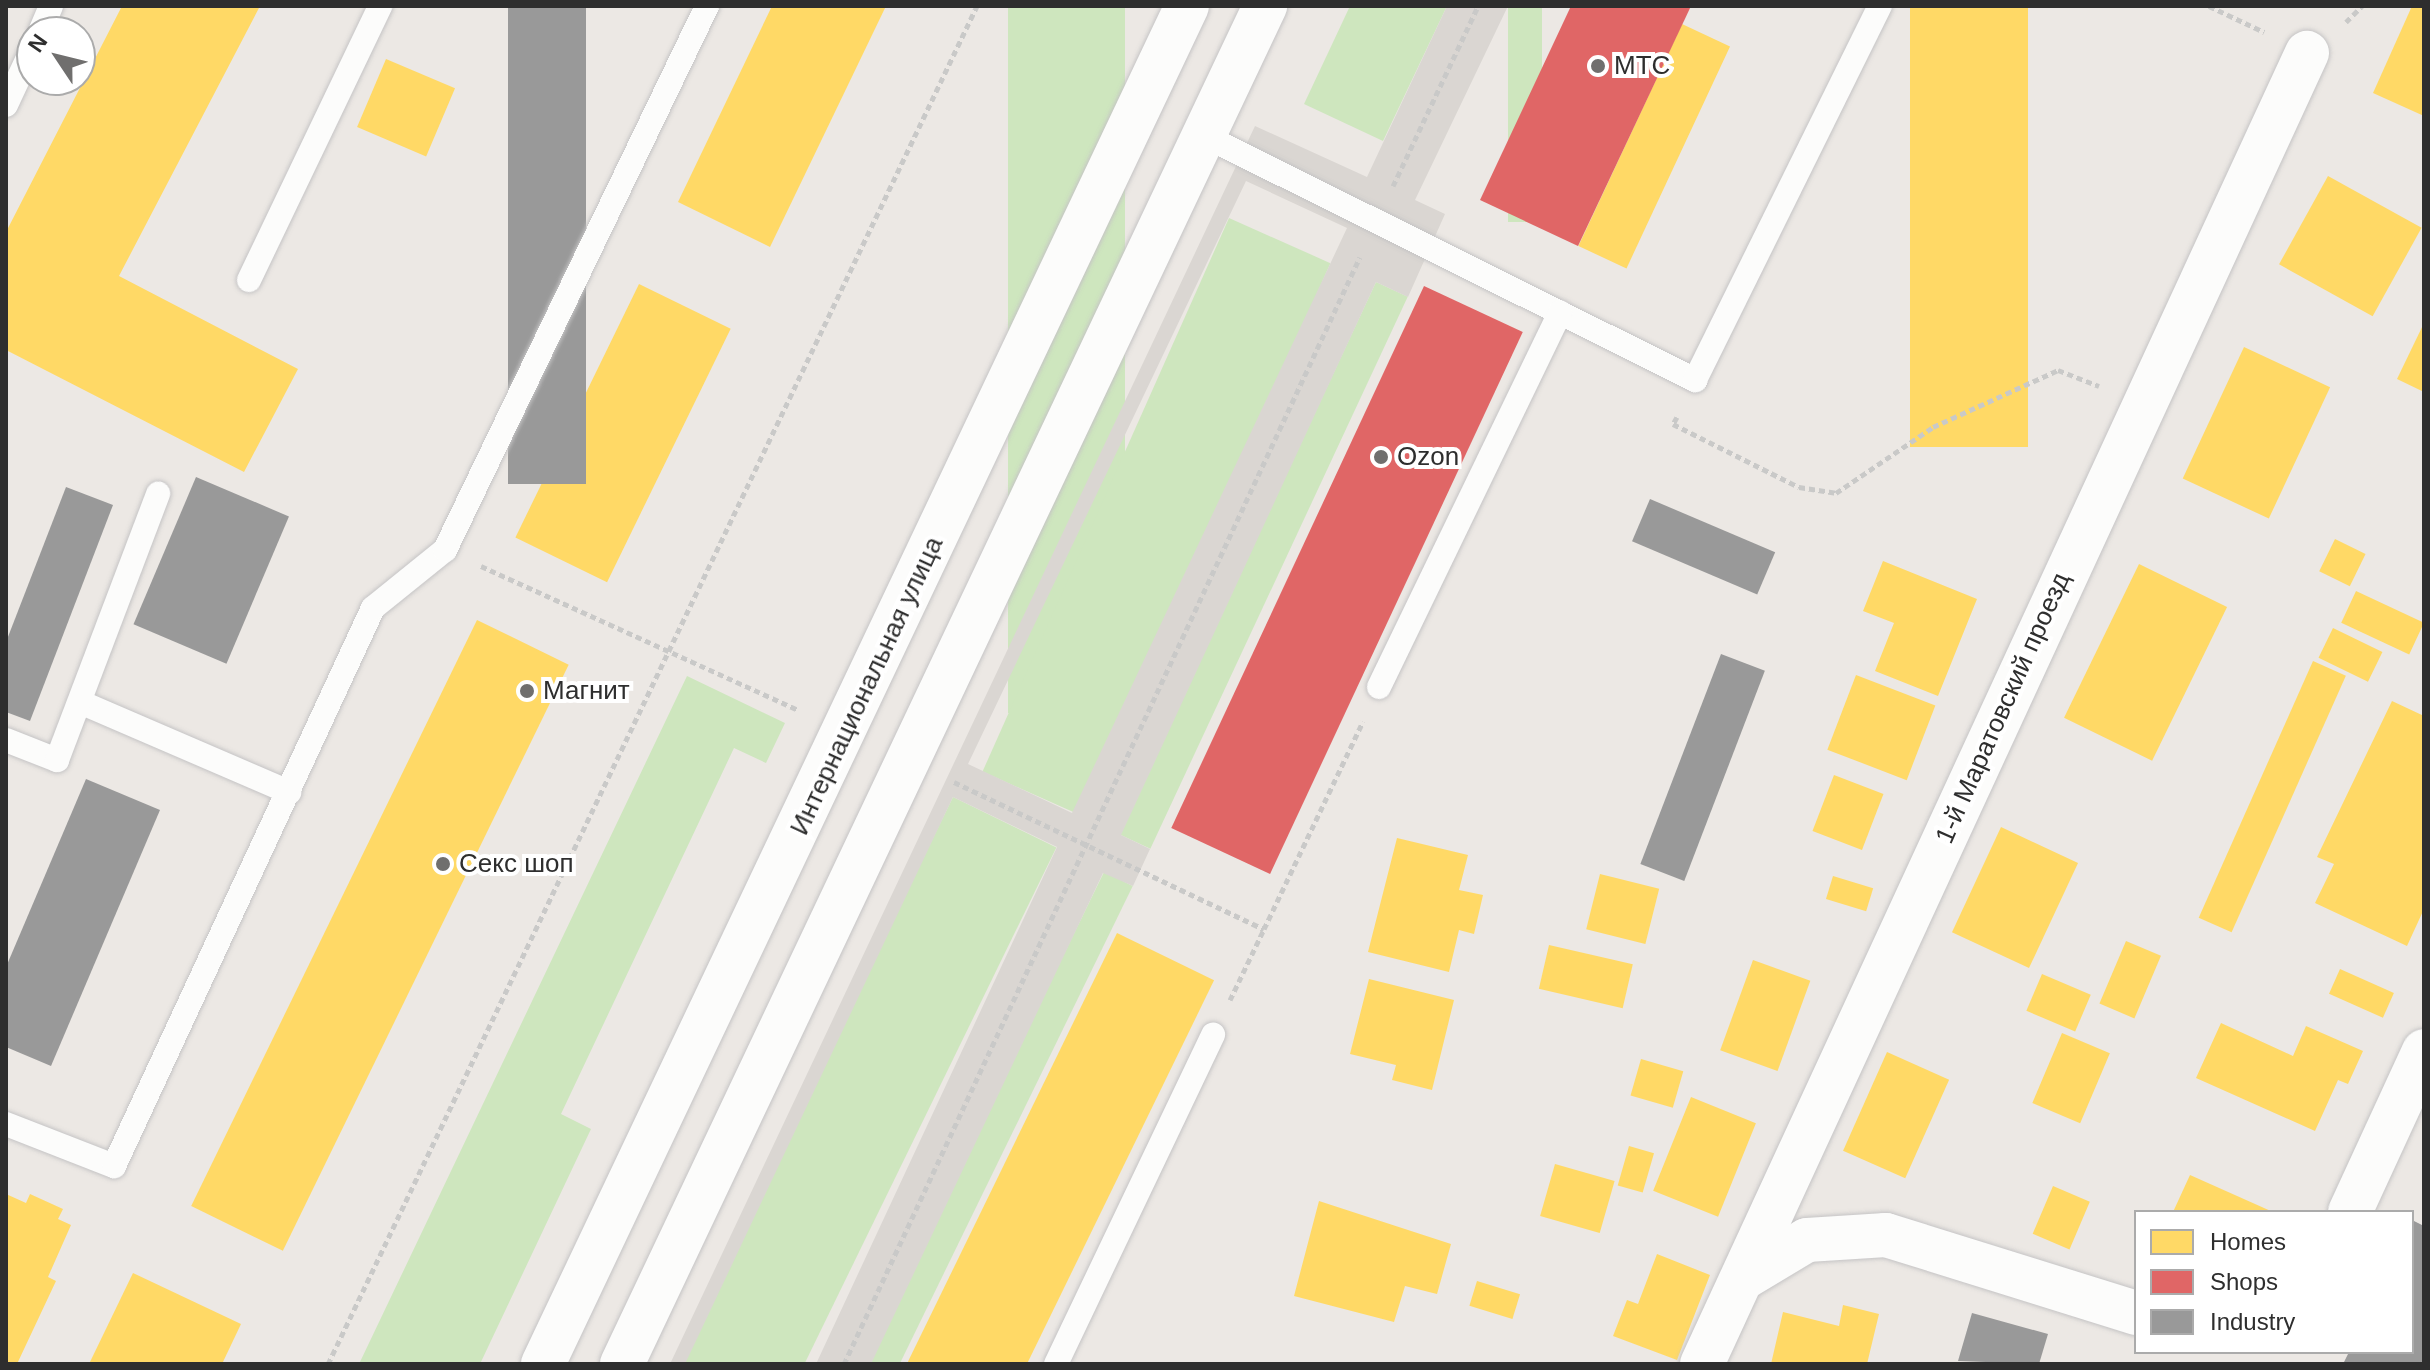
<!DOCTYPE html>
<html>
<head>
<meta charset="utf-8">
<style>
	body { margin:0 }
	#map { position:relative; width:2430px; height:1370px; overflow:hidden; background:#ece8e4; font-family:Helvetica,sans-serif }
	div>[style] { position:absolute }
	[style*='--x'] { left:calc(var(--x)*1px); top:calc(var(--y)*1px); width:calc(var(--w)*1px); rotate:calc(var(--a)*1deg) }
	.green>* { inset:0; background:#cee6be; transform-origin:0 0 }
	.plaza>* { inset:0; background:#dad6d2 }
	.homes>* { inset:0; background:#ffd966; transform-origin:0 0 }
	.shops>* { inset:0; background:#e06666; transform-origin:0 0 }
	.industry>* { inset:0; background:#999; transform-origin:0 0 }
	.path>* { height:5px; margin-top:-2.5px; transform-origin:0; background:repeating-linear-gradient(90deg,#c9c9c8 0 6px,transparent 0 10px) }
	.roads { filter:drop-shadow(0 0 2px #c5c4c5) drop-shadow(0 0 2px #c5c4c5) }
	.lane>* { height:24px; margin:-12px; padding:0 12px; transform-origin:12px; border-radius:12px; background:#fcfcfb }
	.street>* { height:44px; margin:-22px; padding:0 22px; transform-origin:22px; border-radius:22px; background:#fcfcfb }
	.secondary>* { height:44px; margin:-22px; padding:0 22px; transform-origin:22px; border-radius:22px; background:#fcfcfb }
	.dots>* { width:22px; height:22px; translate:-50% -50%; box-sizing:border-box; border:4px solid #fff; border-radius:50% }
	span { translate:-50% -50%; white-space:nowrap; text-align:center; line-height:1.15; -webkit-text-stroke:8px #fff; paint-order:stroke }
	.poi-label { font-size:26px; color:#2e2e2e }
	.left { translate:0 -50%; text-align:left }
	.street-label { font-size:26px; color:#2e2e2e }
	.frame { position:absolute; inset:0; border:8px solid #2e2e2e; pointer-events:none }
	.legend { position:absolute; left:2134px; top:1210px; width:280px; height:144px; box-sizing:border-box; background:#fff; border:2px solid #ababab; margin:0; padding:10px 14px; list-style:none; font-size:24px; color:#2e2e2e }
	.legend li { display:flex; align-items:center; gap:16px; height:40px }
	.legend b { width:40px; border:2px solid #ababab }
	.north { position:absolute; left:16px; top:16px; width:80px; height:80px; box-sizing:border-box; background:#fff; border:2px solid #ababab; border-radius:50%; rotate:305deg; font-size:22px; font-weight:700; line-height:32px; text-align:center; color:#2e2e2e }
	.north::after { content:''; display:block; margin:auto; width:28px; height:36px; background:#706f6e; clip-path:polygon(50% 0,100% 100%,50% 72%,0 100%) }
</style>
</head>
<body>
<div id="map">
	<div class="green">
		<div style="left:1008px;top:6px;width:117px;height:707px"></div>
		<div style="clip-path:polygon(1350px 6px,1447px 6px,1383px 141px,1304px 104px)"></div>
		<div style="left:1508px;top:6px;width:34px;height:216px"></div>
		<div style="left:1229px;top:218px;width:111px;height:606px;rotate:24deg"></div>
		<div style="left:1376px;top:282px;width:35px;height:609px;rotate:25deg"></div>
		<div style="clip-path:polygon(687px 676px,785px 723px,766px 763px,734px 748px,561px 1114px,591px 1129px,480px 1364px,359px 1364px)"></div>
		<div style="left:953px;top:797px;width:115px;height:627px;rotate:26deg"></div>
		<div style="left:1104px;top:872px;width:32px;height:544px;rotate:26deg"></div>
	</div>
	<div class="plaza">
		<div style="clip-path:polygon(evenodd,1447px 6px,1508px 6px,1415px 200px,1445px 214px,1408px 297px,1376px 282px,1121px 835px,1150px 849px,1133px 886px,1103px 873px,871px 1364px,816px 1364px,1057px 847px,953px 797px,685px 1364px,670px 1364px,1255px 126px,1367px 177px,1447px 6px,1246px 181px,1347px 228px,1072px 813px,968px 764px,1246px 181px)"></div>
	</div>
	<div class="homes">
		<div style="clip-path:polygon(122px 6px,260px 6px,119px 276px,298px 369px,244px 472px,6px 350px,6px 232px)"></div>
		<div style="clip-path:polygon(772px 6px,886px 6px,770px 247px,678px 202px)"></div>
		<div style="left:1910px;top:6px;width:118px;height:441px"></div>
		<div style="clip-path:polygon(2412px 6px,2424px 6px,2424px 116px,2373px 93px)"></div>
		<div style="left:1682px;top:24px;width:53px;height:245px;rotate:25deg"></div>
		<div style="left:386px;top:59px;width:75px;height:74px;rotate:23deg"></div>
		<div style="left:2328px;top:176px;width:107px;height:101px;rotate:29deg"></div>
		<div style="left:639px;top:284px;width:102px;height:282px;rotate:26deg"></div>
		<div style="clip-path:polygon(2424px 323px,2424px 392px,2397px 379px)"></div>
		<div style="left:2244px;top:347px;width:95px;height:145px;rotate:25deg"></div>
		<div style="left:2335px;top:539px;width:34px;height:36px;rotate:26deg"></div>
		<div style="clip-path:polygon(1883px 561px,1977px 599px,1938px 696px,1875px 671px,1894px 623px,1863px 611px)"></div>
		<div style="left:2139px;top:564px;width:98px;height:171px;rotate:26deg"></div>
		<div style="left:2356px;top:591px;width:75px;height:35px;rotate:25deg"></div>
		<div style="left:477px;top:620px;width:102px;height:652px;rotate:26deg"></div>
		<div style="left:2333px;top:628px;width:55px;height:33px;rotate:26deg"></div>
		<div style="left:2313px;top:661px;width:36px;height:281px;rotate:24deg"></div>
		<div style="left:1856px;top:675px;width:85px;height:80px;rotate:21deg"></div>
		<div style="clip-path:polygon(2392px 701px,2424px 716px,2424px 909px,2407px 946px,2315px 903px,2334px 864px,2317px 857px)"></div>
		<div style="left:1834px;top:775px;width:53px;height:60px;rotate:21deg"></div>
		<div style="left:2001px;top:827px;width:85px;height:116px;rotate:25deg"></div>
		<div style="clip-path:polygon(1397px 838px,1468px 855px,1459px 890px,1483px 895px,1474px 934px,1459px 930px,1449px 972px,1368px 952px)"></div>
		<div style="left:1600px;top:874px;width:61px;height:57px;rotate:14deg"></div>
		<div style="left:1833px;top:876px;width:42px;height:24px;rotate:17deg"></div>
		<div style="left:1117px;top:933px;width:108px;height:477px;rotate:26deg"></div>
		<div style="left:2126px;top:941px;width:38px;height:68px;rotate:23deg"></div>
		<div style="left:1549px;top:945px;width:86px;height:45px;rotate:13deg"></div>
		<div style="left:1753px;top:960px;width:61px;height:96px;rotate:20deg"></div>
		<div style="left:2340px;top:969px;width:59px;height:27px;rotate:24deg"></div>
		<div style="left:2042px;top:974px;width:53px;height:40px;rotate:23deg"></div>
		<div style="clip-path:polygon(1369px 979px,1454px 1000px,1432px 1090px,1392px 1080px,1396px 1065px,1350px 1054px)"></div>
		<div style="clip-path:polygon(2221px 1023px,2293px 1056px,2306px 1026px,2363px 1051px,2348px 1084px,2338px 1080px,2315px 1131px,2196px 1078px)"></div>
		<div style="left:2062px;top:1033px;width:52px;height:76px;rotate:23deg"></div>
		<div style="left:1887px;top:1052px;width:68px;height:108px;rotate:24deg"></div>
		<div style="left:1641px;top:1059px;width:44px;height:38px;rotate:16deg"></div>
		<div style="left:1691px;top:1097px;width:70px;height:101px;rotate:22deg"></div>
		<div style="left:1629px;top:1146px;width:26px;height:41px;rotate:16deg"></div>
		<div style="left:1555px;top:1164px;width:62px;height:54px;rotate:16deg"></div>
		<div style="clip-path:polygon(2190px 1175px,2273px 1212px,2173px 1212px)"></div>
		<div style="left:2053px;top:1186px;width:40px;height:52px;rotate:23deg"></div>
		<div style="clip-path:polygon(6px 1194px,26px 1203px,30px 1194px,63px 1209px,58px 1219px,71px 1225px,48px 1277px,56px 1281px,17px 1364px,6px 1364px)"></div>
		<div style="clip-path:polygon(1319px 1201px,1451px 1244px,1437px 1294px,1405px 1286px,1394px 1322px,1294px 1296px)"></div>
		<div style="clip-path:polygon(1657px 1254px,1710px 1275px,1677px 1360px,1613px 1336px,1627px 1300px,1638px 1304px)"></div>
		<div style="clip-path:polygon(133px 1273px,241px 1324px,222px 1364px,89px 1364px)"></div>
		<div style="left:1477px;top:1281px;width:45px;height:26px;rotate:17deg"></div>
		<div style="clip-path:polygon(1843px 1305px,1879px 1314px,1867px 1364px,1771px 1364px,1783px 1312px,1839px 1326px)"></div>
	</div>
	<div class="shops">
		<div style="clip-path:polygon(1571px 6px,1691px 6px,1578px 246px,1480px 200px)"></div>
		<div style="left:1424px;top:286px;width:109px;height:598px;rotate:25deg"></div>
	</div>
	<div class="industry">
		<div style="left:508px;top:6px;width:78px;height:478px"></div>
		<div style="left:196px;top:477px;width:101px;height:160px;rotate:23deg"></div>
		<div style="clip-path:polygon(66px 487px,113px 505px,30px 721px,6px 712px,6px 642px)"></div>
		<div style="left:1650px;top:499px;width:136px;height:46px;rotate:23deg"></div>
		<div style="left:1721px;top:654px;width:47px;height:225px;rotate:21deg"></div>
		<div style="clip-path:polygon(86px 779px,160px 810px,51px 1066px,6px 1047px,6px 967px)"></div>
		<div style="clip-path:polygon(2412px 1220px,2424px 1226px,2424px 1364px,2343px 1364px,2349px 1352px,2412px 1352px)"></div>
		<div style="clip-path:polygon(1972px 1313px,2048px 1334px,2039px 1364px,1958px 1361px)"></div>
	</div>
	<div class="path">
		<div style="--x:2209;--y:6;--w:61;--a:25.3"></div>
		<div style="--x:2346;--y:22;--w:23;--a:-45"></div>
		<div style="--x:1393;--y:186;--w:199;--a:-64.7"></div>
		<div style="--x:1677;--y:417;--w:8;--a:120"></div>
		<div style="--x:1673;--y:424;--w:141;--a:26.6"></div>
		<div style="--x:1799;--y:487;--w:37;--a:9"></div>
		<div style="--x:1836;--y:493;--w:117;--a:-34.2"></div>
		<div style="--x:1933;--y:427;--w:137;--a:-24.5"></div>
		<div style="--x:2058;--y:370;--w:44;--a:21.3"></div>
		<div style="--x:481;--y:566;--w:349;--a:24.4"></div>
		<div style="--x:954;--y:782;--w:343;--a:25.4"></div>
		<div style="--x:1264;--y:929;--w:230;--a:-64.5"></div>
		<div style="--x:1230;--y:1000;--w:79;--a:-64.4"></div>
		<div style="--x:328;--y:1364;--w:1505;--a:-64.46"></div>
		<div style="--x:844;--y:1364;--w:1221;--a:-65.01"></div>
	</div>
	<div class="roads">
		<div class="lane">
			<div style="--x:40;--y:32;--w:28;--a:-67"></div>
			<div style="--x:6;--y:105;--w:62;--a:-65.1"></div>
			<div style="--x:1203;--y:135;--w:550;--a:26.47"></div>
			<div style="--x:1695;--y:380;--w:417;--a:-63.7"></div>
			<div style="--x:249;--y:280;--w:304;--a:-64.4"></div>
			<div style="--x:1379;--y:687;--w:416;--a:-64.2"></div>
			<div style="--x:80;--y:702;--w:228;--a:23.3"></div>
			<div style="--x:6;--y:740;--w:55;--a:21.4"></div>
			<div style="--x:57;--y:760;--w:285;--a:-69.2"></div>
			<div style="--x:6;--y:1124;--w:116;--a:21.3"></div>
			<div style="--x:114;--y:1166;--w:615;--a:-65.1"></div>
			<div style="--x:373;--y:608;--w:92;--a:-38.9"></div>
			<div style="--x:445;--y:550;--w:604;--a:-64.28"></div>
			<div style="--x:1056;--y:1364;--w:365;--a:-64.5"></div>
		</div>
		<div class="street">
			<div style="--x:2350;--y:1212;--w:177;--a:-65.3"></div>
			<div style="--x:1747;--y:1276;--w:70;--a:-31"></div>
			<div style="--x:1807;--y:1240;--w:79;--a:-3.6"></div>
			<div style="--x:1886;--y:1235;--w:262;--a:17.3"></div>
			<div style="--x:1702;--y:1364;--w:1444;--a:-65.23"></div>
		</div>
		<div class="secondary">
			<div style="--x:543;--y:1364;--w:1503;--a:-64.63"></div>
			<div style="--x:622;--y:1364;--w:1503;--a:-64.66"></div>
		</div>
	</div>
	<div class="dots">
		<div style="left:1598px;top:66px;background:#706f6e"></div>
		<div style="left:1381px;top:457px;background:#706f6e"></div>
		<div style="left:527px;top:691px;background:#706f6e"></div>
		<div style="left:443px;top:864px;background:#706f6e"></div>
	</div>
	<div class="poi-label">
		<span class="left" style="left:1614px;top:66px">МТС</span>
		<span class="left" style="left:1397px;top:457px">Ozon</span>
		<span class="left" style="left:543px;top:691px">Магнит</span>
		<span class="left" style="left:459px;top:864px">Секс шоп</span>
	</div>
	<div class="street-label">
		<span style="left:867px;top:686px;rotate:-65deg">Интернациональная улица</span>
		<span style="left:2003px;top:708px;rotate:-66deg">1-й Маратовский проезд</span>
	</div>
	<div class="frame"></div>
	<ul class="legend">
	<li><b style="height:22px;background:#ffd966"></b>Homes</li>
	<li><b style="height:22px;background:#e06666"></b>Shops</li>
	<li><b style="height:22px;background:#999"></b>Industry</li>
	</ul>
	<div class="north">N</div>
</div>
</body>
</html>
